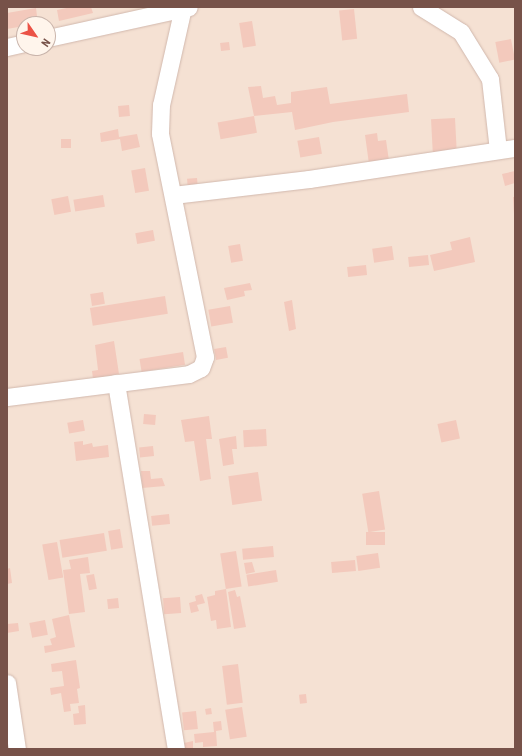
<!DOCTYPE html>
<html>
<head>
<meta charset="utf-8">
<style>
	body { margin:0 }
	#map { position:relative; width:522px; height:756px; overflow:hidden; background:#fdf0e5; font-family:"Roboto Condensed",sans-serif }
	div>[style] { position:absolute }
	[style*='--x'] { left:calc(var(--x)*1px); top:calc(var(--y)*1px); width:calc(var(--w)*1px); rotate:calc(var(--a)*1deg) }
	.residential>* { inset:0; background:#f5e1d3 }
	.building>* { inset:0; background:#f3c9bc; transform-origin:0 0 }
	.roads { filter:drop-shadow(0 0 1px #d1b8ad) drop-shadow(0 0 1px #d1b8ad) }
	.minor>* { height:17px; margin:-8.5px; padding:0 8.5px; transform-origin:8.5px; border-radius:8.5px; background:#fff }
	span { translate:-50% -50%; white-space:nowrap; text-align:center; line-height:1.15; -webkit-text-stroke:4px #fff5ec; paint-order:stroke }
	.frame { position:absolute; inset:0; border:8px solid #775249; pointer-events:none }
	.north { position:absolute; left:16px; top:16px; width:40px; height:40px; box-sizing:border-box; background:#fff5ec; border:1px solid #c9b4ab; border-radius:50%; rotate:124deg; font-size:11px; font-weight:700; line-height:16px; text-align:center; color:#775249 }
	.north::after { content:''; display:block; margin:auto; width:14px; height:18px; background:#eb5246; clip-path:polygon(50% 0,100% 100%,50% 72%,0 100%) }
</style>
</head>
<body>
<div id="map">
	<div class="residential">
		<div style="clip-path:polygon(evenodd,7px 7px,515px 7px,515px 749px,7px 749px,7px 7px,24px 24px,48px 24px,48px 48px,24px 48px,24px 24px)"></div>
	</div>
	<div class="building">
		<div style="clip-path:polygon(71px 7px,91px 7px,93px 13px,59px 21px,57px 10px)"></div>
		<div style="clip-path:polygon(36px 8px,38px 24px,24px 24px,24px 26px,7px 29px,7px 13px)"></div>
		<div style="left:354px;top:9px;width:30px;height:15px;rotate:84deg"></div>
		<div style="left:252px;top:21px;width:25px;height:13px;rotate:81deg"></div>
		<div style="left:511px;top:39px;width:21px;height:16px;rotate:79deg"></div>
		<div style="left:229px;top:42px;width:8px;height:9px;rotate:83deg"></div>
		<div style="clip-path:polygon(261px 86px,263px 98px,275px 96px,277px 105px,291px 103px,291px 92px,327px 87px,330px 104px,407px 94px,409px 112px,333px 122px,295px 130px,292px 112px,254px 116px,248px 87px)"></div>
		<div style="left:129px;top:105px;width:11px;height:11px;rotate:85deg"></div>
		<div style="left:254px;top:116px;width:17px;height:37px;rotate:80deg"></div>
		<div style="left:455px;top:118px;width:34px;height:24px;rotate:87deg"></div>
		<div style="clip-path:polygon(118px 129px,119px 137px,137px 134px,140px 147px,122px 151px,120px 139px,101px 142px,100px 133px)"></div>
		<div style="clip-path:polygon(377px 133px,378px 141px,386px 140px,389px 161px,369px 164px,365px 135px)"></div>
		<div style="left:319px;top:137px;width:17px;height:22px;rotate:80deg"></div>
		<div style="left:61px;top:139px;width:10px;height:9px"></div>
		<div style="left:145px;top:168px;width:23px;height:14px;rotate:80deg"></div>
		<div style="clip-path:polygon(515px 171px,515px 183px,505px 186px,502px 174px)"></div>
		<div style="left:197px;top:178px;width:11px;height:10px;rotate:85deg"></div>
		<div style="left:103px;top:195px;width:12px;height:30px;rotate:81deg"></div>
		<div style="left:68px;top:196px;width:16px;height:17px;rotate:79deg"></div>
		<div style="clip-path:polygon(513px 197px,515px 197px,515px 214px,514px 214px)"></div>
		<div style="left:153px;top:230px;width:11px;height:18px;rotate:80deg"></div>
		<div style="clip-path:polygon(470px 237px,475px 262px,434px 271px,430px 255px,452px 250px,450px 242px)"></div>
		<div style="left:240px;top:244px;width:17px;height:12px;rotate:80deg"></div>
		<div style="left:392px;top:246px;width:14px;height:20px;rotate:82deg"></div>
		<div style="left:428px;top:255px;width:10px;height:20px;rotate:84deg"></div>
		<div style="left:366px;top:265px;width:10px;height:19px;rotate:84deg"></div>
		<div style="clip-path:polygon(250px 283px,252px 290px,244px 291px,245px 296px,227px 300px,224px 288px)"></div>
		<div style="left:103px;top:292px;width:12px;height:13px;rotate:81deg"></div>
		<div style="left:165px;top:296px;width:18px;height:76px;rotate:81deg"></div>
		<div style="clip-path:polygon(292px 300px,296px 329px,289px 331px,284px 302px)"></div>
		<div style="left:230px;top:306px;width:17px;height:22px;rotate:80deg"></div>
		<div style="clip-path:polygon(114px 341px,119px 374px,93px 379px,92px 371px,98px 370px,95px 345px)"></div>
		<div style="left:226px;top:347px;width:11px;height:12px;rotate:80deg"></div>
		<div style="left:183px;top:352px;width:13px;height:44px;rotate:81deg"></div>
		<div style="left:144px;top:414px;width:12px;height:10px;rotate:5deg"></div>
		<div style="clip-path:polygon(209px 416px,212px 439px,206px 439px,211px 479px,200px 481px,194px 441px,185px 442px,181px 420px)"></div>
		<div style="left:83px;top:420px;width:11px;height:16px;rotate:80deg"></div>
		<div style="left:456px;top:420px;width:19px;height:19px;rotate:78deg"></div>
		<div style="left:266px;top:429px;width:17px;height:23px;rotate:87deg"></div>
		<div style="clip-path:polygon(236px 436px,237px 449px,232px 449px,234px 464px,223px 466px,219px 439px)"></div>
		<div style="clip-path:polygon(83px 441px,83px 445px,92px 443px,93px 447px,108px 445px,109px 457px,76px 461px,74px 442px)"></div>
		<div style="left:153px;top:446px;width:10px;height:14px;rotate:84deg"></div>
		<div style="clip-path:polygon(141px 471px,150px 471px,151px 479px,162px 478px,165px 486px,142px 488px)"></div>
		<div style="left:258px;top:472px;width:29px;height:30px;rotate:82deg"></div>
		<div style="left:379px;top:491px;width:39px;height:17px;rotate:81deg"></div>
		<div style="left:169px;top:514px;width:10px;height:18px;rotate:84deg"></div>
		<div style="left:120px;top:529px;width:19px;height:12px;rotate:81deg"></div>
		<div style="left:385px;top:532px;width:13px;height:19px;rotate:90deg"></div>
		<div style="left:104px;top:533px;width:18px;height:45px;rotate:81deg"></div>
		<div style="left:57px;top:542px;width:36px;height:15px;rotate:80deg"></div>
		<div style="left:273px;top:546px;width:11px;height:31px;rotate:85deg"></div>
		<div style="left:236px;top:551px;width:36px;height:16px;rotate:81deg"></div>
		<div style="left:378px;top:553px;width:15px;height:22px;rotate:82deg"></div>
		<div style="clip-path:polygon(88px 557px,90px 573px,80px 574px,85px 612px,69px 614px,63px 570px,71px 569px,69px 560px)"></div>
		<div style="left:355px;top:560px;width:11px;height:24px;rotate:85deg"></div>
		<div style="clip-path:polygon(252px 562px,255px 572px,246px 574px,244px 563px)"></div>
		<div style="clip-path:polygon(10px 568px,12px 583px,7px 584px,7px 569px)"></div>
		<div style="left:276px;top:570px;width:12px;height:30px;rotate:81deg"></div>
		<div style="left:94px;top:574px;width:15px;height:8px;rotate:79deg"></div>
		<div style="clip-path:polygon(226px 589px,231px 627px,217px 629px,216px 620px,211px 621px,207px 597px,215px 595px,215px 591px)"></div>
		<div style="clip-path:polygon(235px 590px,237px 597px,240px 596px,246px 627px,234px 629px,228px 592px)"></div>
		<div style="clip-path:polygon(202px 594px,205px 603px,197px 605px,199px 611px,191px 613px,189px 603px,196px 601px,195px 596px)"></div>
		<div style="left:180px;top:597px;width:16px;height:17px;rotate:86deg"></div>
		<div style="left:118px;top:598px;width:10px;height:11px;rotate:84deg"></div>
		<div style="clip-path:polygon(69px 615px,75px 647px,45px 653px,44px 646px,52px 645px,50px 639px,56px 637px,52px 619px)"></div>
		<div style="left:45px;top:620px;width:15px;height:16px;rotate:79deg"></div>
		<div style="clip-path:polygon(18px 623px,19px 631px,7px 633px,7px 624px)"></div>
		<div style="clip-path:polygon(76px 660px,80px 688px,77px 689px,79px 703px,70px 704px,71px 711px,64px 712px,61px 693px,51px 695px,50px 688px,64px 686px,62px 671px,52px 672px,51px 664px)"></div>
		<div style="left:238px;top:664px;width:39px;height:16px;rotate:83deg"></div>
		<div style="left:306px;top:694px;width:9px;height:7px;rotate:84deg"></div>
		<div style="clip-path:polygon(85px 705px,86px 724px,74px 725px,73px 714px,79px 713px,78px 706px)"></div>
		<div style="left:242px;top:707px;width:30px;height:17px;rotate:81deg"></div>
		<div style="left:211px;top:708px;width:6px;height:6px;rotate:81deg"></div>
		<div style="left:196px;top:711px;width:18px;height:14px;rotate:84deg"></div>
		<div style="clip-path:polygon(221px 721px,222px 730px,216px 731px,217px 746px,203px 747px,203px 742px,195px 743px,194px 734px,214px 732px,213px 722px)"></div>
		<div style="clip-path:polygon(193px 741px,193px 748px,185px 749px,184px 743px)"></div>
	</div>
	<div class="roads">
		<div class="minor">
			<div style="--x:421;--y:7;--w:47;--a:32"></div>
			<div style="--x:461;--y:32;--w:55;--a:58.3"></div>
			<div style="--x:490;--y:79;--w:71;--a:83.6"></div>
			<div style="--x:48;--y:38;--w:144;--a:-12.4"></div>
			<div style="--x:7;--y:47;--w:17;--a:-13"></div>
			<div style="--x:173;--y:195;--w:137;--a:-6.7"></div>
			<div style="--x:309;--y:179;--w:208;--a:-8.6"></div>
			<div style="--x:116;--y:383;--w:371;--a:80.7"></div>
			<div style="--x:7;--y:397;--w:183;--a:-7.2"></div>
			<div style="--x:189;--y:374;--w:13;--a:-27"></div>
			<div style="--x:201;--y:368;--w:12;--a:-70"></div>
			<div style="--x:205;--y:357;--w:228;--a:-101.4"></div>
			<div style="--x:160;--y:133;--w:28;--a:-88"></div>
			<div style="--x:161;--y:105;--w:100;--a:-77.3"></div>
			<div style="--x:7;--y:683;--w:67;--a:81.4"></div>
		</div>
	</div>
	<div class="frame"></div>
	<div class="north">N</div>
</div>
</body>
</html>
